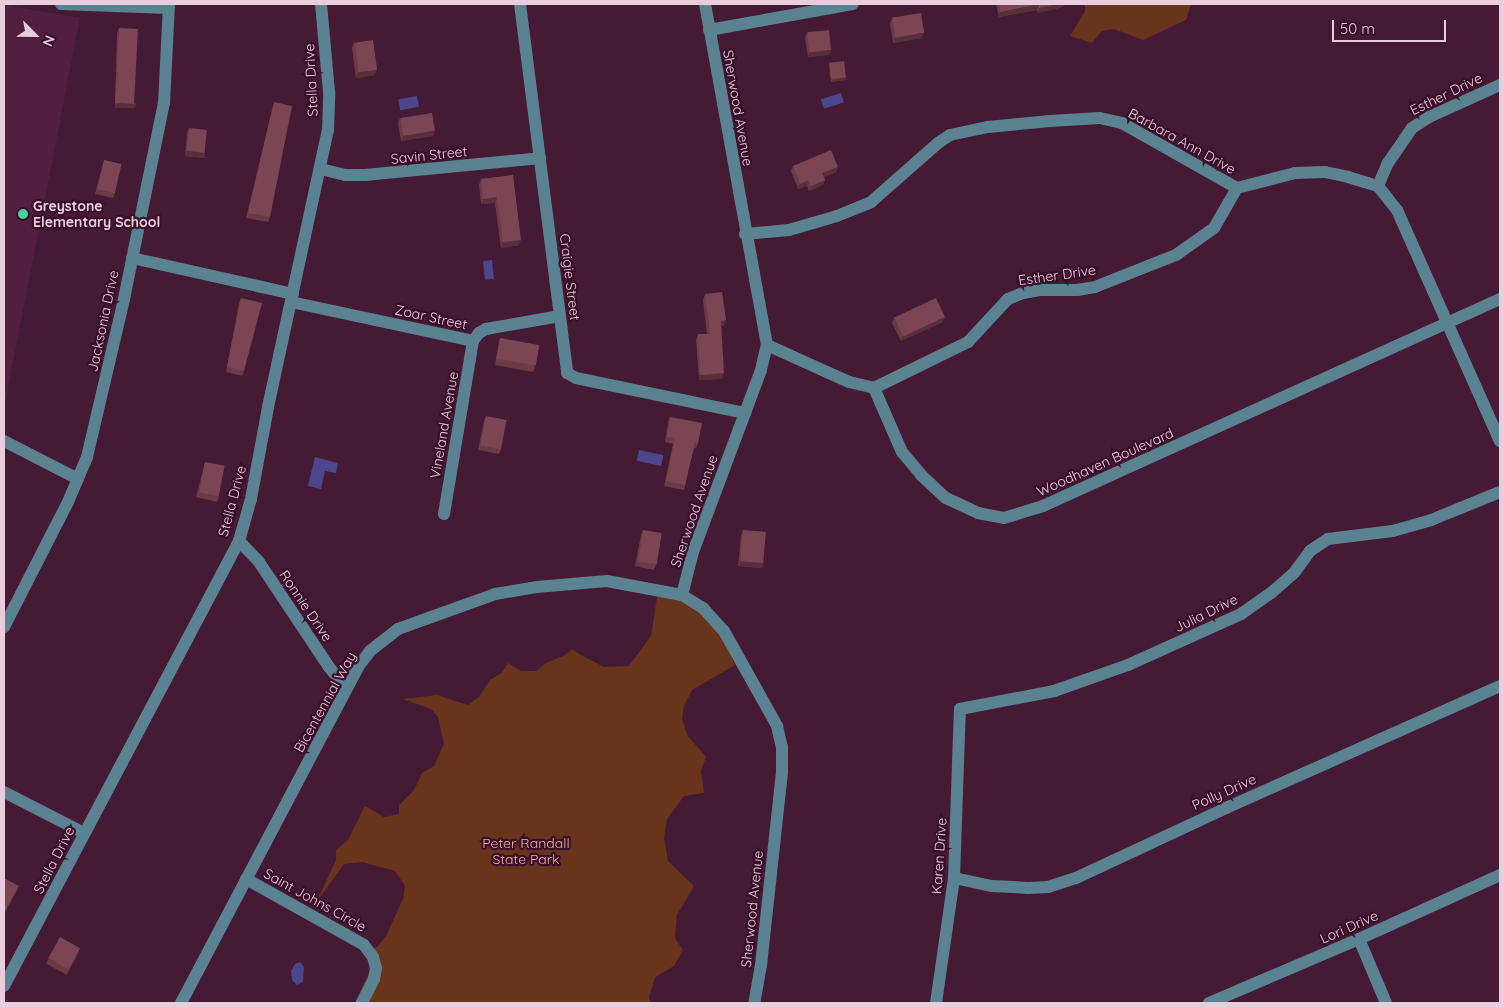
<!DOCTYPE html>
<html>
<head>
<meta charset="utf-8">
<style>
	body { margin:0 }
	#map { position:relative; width:1504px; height:1007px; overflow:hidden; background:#451a35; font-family:Quicksand,sans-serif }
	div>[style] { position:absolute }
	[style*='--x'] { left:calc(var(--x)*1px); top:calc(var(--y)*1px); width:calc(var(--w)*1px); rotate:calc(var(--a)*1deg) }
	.built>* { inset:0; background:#521f3f }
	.green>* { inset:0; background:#68341b }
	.water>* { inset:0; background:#4c478c; transform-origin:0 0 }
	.minor>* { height:12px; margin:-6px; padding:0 6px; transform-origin:6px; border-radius:6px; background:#5a8291 }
	.wall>* { inset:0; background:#6a3b47 }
	.shaded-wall>* { inset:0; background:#56303a; transform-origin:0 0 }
	.building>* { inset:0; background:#7b4553; transform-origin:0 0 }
	.dots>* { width:14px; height:14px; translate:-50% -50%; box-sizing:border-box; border:2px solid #3a0f2b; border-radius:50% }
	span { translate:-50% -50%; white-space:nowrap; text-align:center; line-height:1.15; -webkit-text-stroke:4.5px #3a0f2b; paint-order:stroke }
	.street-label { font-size:14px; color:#eacddd }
	.poi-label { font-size:14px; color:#eacddd; font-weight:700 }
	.left { translate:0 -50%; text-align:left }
	.park-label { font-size:14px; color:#f2b297 }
	.frame { position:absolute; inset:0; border:5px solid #eacddd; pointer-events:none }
	.north { position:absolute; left:10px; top:10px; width:50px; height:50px; -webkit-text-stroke:4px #3a0f2b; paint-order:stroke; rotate:113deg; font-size:14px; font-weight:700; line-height:20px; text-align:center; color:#eacddd }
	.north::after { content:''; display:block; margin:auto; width:18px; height:22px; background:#eacddd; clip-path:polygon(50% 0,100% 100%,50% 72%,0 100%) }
	.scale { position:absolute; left:1332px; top:20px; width:114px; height:22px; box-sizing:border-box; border:2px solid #eacddd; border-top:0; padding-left:6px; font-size:15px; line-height:18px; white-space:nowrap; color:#eacddd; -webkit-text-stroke:4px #3a0f2b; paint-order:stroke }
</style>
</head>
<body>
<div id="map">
	<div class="built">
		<div style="clip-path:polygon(4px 5px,80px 18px,4px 409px)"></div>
	</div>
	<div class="green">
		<div style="clip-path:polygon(1085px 4px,1191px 4px,1186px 20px,1143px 40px,1114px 29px,1102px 31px,1092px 43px,1070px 36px,1085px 11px)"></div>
		<div style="clip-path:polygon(658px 591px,698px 606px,723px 639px,735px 665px,692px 690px,684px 706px,682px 718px,687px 735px,706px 757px,701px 771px,704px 793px,684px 796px,667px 819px,664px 838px,668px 861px,694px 886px,677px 915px,675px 938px,683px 950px,674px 966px,655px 977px,649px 998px,651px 1003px,355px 1003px,372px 966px,370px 951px,378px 946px,386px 936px,403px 899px,405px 886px,395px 871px,362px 862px,344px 864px,316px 903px,336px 860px,336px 850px,348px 840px,365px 806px,384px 817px,399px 814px,399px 805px,414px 790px,422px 773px,434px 766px,444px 744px,438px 717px,431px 709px,403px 699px,437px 695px,468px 705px,479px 697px,490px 680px,502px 673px,508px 663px,521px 671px,536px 671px,546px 663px,565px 655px,572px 649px,579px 654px,604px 667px,629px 666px,651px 636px)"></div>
	</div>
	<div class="water">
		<div style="left:841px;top:93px;width:10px;height:21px;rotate:73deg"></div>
		<div style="left:417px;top:96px;width:11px;height:19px;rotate:80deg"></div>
		<div style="left:492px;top:260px;width:19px;height:9px;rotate:84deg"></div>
		<div style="left:639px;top:450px;width:25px;height:11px;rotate:12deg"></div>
		<div style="clip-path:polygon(315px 457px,338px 463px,336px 473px,325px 471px,321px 489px,308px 486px)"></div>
		<div style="clip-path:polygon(300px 962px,304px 967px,303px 982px,297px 985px,292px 980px,291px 971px,295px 964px)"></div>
	</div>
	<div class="minor">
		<div style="--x:61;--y:4;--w:107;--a:2.1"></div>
		<div style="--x:520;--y:4;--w:372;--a:82.7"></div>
		<div style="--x:567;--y:373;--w:10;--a:29"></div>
		<div style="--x:576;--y:378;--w:173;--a:11.7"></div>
		<div style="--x:709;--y:30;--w:146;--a:-10.2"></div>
		<div style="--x:321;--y:169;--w:25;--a:14"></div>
		<div style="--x:345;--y:175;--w:20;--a:0"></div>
		<div style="--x:365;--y:175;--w:176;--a:-5.5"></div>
		<div style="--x:1378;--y:186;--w:25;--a:-67"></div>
		<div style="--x:1388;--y:163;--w:42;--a:-55.6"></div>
		<div style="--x:1412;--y:128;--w:20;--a:-33"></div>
		<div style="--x:1429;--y:117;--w:78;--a:-24.3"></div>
		<div style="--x:745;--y:234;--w:44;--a:-5.2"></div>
		<div style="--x:789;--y:230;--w:50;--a:-16.3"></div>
		<div style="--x:837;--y:216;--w:37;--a:-22"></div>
		<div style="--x:871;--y:202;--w:89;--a:-41.4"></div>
		<div style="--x:938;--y:143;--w:14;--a:-34"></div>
		<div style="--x:950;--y:135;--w:39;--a:-12"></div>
		<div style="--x:988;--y:127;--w:62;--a:-5.5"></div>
		<div style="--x:1050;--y:121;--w:50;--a:-3.4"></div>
		<div style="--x:1100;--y:118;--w:23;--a:13"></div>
		<div style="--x:1122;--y:123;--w:132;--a:29.5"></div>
		<div style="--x:1237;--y:188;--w:60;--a:-14.5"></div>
		<div style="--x:1295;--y:173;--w:30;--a:-2"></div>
		<div style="--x:1325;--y:172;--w:24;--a:12"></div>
		<div style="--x:1348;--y:177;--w:31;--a:17"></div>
		<div style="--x:1378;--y:186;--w:31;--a:52"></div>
		<div style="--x:1397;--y:210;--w:253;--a:66"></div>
		<div style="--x:132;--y:258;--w:165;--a:12.6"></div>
		<div style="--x:291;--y:302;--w:186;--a:12.1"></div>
		<div style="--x:767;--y:345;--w:90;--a:24.3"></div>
		<div style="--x:849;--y:382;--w:26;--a:13"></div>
		<div style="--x:874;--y:388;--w:70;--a:66.4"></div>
		<div style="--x:902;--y:452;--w:30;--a:50"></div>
		<div style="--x:921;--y:475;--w:34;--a:43"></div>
		<div style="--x:946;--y:498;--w:35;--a:25"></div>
		<div style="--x:978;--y:513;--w:26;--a:11"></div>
		<div style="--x:1004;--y:518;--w:41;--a:-17.1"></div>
		<div style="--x:1043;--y:506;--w:502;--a:-24.37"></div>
		<div style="--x:874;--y:388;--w:105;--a:-26.1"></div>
		<div style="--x:968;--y:342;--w:59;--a:-47.1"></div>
		<div style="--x:1008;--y:299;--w:16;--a:-22"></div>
		<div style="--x:1023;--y:293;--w:17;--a:-10"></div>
		<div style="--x:1040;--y:290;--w:37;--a:0"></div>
		<div style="--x:1077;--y:290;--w:18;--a:-9"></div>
		<div style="--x:1095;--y:287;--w:87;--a:-21.6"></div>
		<div style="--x:1176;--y:255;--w:47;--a:-35.4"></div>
		<div style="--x:1214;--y:228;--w:46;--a:-60.1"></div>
		<div style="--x:4;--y:441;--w:83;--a:27.2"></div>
		<div style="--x:444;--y:514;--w:175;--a:-80.5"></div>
		<div style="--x:473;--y:341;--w:10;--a:-53"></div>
		<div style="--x:479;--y:333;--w:8;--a:-30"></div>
		<div style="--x:486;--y:329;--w:75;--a:-10"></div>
		<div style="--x:239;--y:541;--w:29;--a:46"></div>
		<div style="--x:259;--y:562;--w:126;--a:56.3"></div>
		<div style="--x:329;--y:667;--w:28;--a:51"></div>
		<div style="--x:682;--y:595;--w:44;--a:-75.7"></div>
		<div style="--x:693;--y:552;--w:194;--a:-69.5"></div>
		<div style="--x:761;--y:370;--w:26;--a:-77"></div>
		<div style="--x:767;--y:345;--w:347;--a:-100.3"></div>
		<div style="--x:4;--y:627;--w:140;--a:-62.9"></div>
		<div style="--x:68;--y:502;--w:49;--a:-67.1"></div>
		<div style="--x:87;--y:457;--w:162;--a:-76.8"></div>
		<div style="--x:124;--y:299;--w:200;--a:-78.5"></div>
		<div style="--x:164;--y:103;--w:99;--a:-87.1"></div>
		<div style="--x:4;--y:792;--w:90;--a:27.1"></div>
		<div style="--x:954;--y:878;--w:39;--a:12"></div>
		<div style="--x:992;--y:886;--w:36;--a:3"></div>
		<div style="--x:1028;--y:888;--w:20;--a:-3"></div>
		<div style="--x:1048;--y:887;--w:29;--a:-18"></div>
		<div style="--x:1076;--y:878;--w:166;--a:-25"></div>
		<div style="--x:1226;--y:808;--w:300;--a:-24"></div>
		<div style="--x:246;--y:879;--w:135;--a:29.2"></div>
		<div style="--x:364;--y:945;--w:15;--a:53"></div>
		<div style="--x:373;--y:957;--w:11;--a:75"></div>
		<div style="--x:376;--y:968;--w:11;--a:100"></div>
		<div style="--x:374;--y:979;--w:27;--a:117"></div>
		<div style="--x:1359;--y:939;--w:69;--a:67.1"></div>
		<div style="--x:4;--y:986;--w:503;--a:-62.16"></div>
		<div style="--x:239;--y:541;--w:44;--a:-74.1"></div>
		<div style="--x:251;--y:499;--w:94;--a:-79.5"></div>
		<div style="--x:268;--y:407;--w:283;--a:-77.8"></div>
		<div style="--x:328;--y:130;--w:38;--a:-88"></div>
		<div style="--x:329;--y:92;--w:88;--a:-95.2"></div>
		<div style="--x:181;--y:1003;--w:380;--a:-62.2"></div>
		<div style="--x:358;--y:667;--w:20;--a:-53"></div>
		<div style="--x:370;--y:651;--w:36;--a:-38"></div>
		<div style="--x:398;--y:629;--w:103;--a:-19.8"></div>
		<div style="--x:495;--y:594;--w:43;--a:-9.5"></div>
		<div style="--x:537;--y:587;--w:70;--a:-4.9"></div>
		<div style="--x:607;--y:581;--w:76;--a:10.6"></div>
		<div style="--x:682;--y:595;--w:25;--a:32"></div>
		<div style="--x:703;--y:608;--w:31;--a:48"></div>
		<div style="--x:724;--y:631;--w:109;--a:60.8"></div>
		<div style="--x:777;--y:726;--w:22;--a:77"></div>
		<div style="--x:782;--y:747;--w:25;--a:90"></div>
		<div style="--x:782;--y:772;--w:194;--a:96.2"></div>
		<div style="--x:761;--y:965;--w:39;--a:100"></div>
		<div style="--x:936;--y:1003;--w:126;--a:-81.8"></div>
		<div style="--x:954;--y:878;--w:169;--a:-88"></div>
		<div style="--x:960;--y:709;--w:96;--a:-10.8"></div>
		<div style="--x:1054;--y:691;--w:78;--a:-19.4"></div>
		<div style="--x:1128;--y:665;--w:124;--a:-24.3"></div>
		<div style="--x:1241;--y:614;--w:37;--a:-35"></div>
		<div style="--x:1271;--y:593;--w:30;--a:-41"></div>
		<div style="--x:1294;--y:573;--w:27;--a:-54"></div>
		<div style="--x:1310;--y:551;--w:22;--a:-34"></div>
		<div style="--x:1328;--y:539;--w:65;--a:-7"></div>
		<div style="--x:1393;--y:531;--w:40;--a:-16"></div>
		<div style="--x:1431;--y:520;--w:74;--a:-22.1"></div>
		<div style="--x:1209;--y:1003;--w:163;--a:-23.1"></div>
		<div style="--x:1359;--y:939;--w:155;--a:-24.4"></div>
	</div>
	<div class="wall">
		<div style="clip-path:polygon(996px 4px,1064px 4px,1063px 7px,1038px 13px,1037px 10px,999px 17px)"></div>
		<div style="clip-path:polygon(892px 18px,922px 38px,893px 43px,890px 23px)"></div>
		<div style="clip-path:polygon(119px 28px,135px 108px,115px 108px,117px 33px)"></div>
		<div style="clip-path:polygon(807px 33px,829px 55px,808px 57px,805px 38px)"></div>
		<div style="clip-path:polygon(354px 42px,375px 75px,356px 78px,352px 48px)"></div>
		<div style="clip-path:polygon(829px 64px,846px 77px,845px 80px,831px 82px,829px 66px)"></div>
		<div style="clip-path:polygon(274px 102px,270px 217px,268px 222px,246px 218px)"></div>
		<div style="clip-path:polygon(400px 118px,433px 136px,401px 141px,398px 123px)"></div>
		<div style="clip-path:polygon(189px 128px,205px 153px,203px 158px,185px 156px,187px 133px)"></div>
		<div style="clip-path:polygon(104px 160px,115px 193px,113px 198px,95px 194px)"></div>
		<div style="clip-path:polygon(793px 166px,836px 172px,824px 177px,825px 180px,823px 185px,809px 191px,807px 186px,798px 189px,791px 171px)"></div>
		<div style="clip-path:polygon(513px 175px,519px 245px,501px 248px,495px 203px,481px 204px,479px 185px,481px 179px)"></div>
		<div style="clip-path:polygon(705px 294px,726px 320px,724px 326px,721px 326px,722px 379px,699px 380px,696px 340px,698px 334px,707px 334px,703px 300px)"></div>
		<div style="clip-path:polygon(241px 298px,244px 371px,242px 376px,226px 372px,239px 303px)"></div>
		<div style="clip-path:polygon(894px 317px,943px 322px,901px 341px,892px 323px)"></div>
		<div style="clip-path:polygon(500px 338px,535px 367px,533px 372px,495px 365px,499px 343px)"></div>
		<div style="clip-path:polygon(486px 416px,501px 449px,499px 454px,478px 450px,484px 421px)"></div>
		<div style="clip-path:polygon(670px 417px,698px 443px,696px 448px,694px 448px,685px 485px,684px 490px,664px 486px,673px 444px,665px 442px,668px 422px)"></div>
		<div style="clip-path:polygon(205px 462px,219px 497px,217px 502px,196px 497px)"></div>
		<div style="clip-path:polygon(643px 530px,656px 565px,654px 570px,635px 566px,641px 535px)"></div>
		<div style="clip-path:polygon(743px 530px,763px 563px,761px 568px,738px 566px,741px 535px)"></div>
		<div style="clip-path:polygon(78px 953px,67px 975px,47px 964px,48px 958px)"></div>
	</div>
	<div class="shaded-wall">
		<div style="clip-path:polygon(1039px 4px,1037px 10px,999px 17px,1000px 12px)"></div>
		<div style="clip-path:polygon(1056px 4px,1064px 4px,1063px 7px,1038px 13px,1039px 8px)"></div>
		<div style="clip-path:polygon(924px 33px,922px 38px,893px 43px,895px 38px)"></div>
		<div style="clip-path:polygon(831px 50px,829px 55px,808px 57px,809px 52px)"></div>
		<div style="clip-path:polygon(377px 70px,375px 75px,356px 78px,358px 72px)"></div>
		<div style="clip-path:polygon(846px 77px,845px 80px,831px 82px,832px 80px)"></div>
		<div style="clip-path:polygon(117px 103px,137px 103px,135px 108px,115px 108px)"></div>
		<div style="clip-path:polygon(435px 131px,433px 136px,401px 141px,403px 136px)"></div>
		<div style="left:186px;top:151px;width:19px;height:5px;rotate:6deg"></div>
		<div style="clip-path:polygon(838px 167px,836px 172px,820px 178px,822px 173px)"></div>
		<div style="clip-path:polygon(808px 180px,807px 186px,798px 189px,800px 184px)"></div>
		<div style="clip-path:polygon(825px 180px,823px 185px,809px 191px,811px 186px)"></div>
		<div style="clip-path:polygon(497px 197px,495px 203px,481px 204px,483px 199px)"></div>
		<div style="clip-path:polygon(521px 240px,519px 245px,501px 248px,503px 242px)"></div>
		<div style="clip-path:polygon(945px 317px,943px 322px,901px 341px,903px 336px)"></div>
		<div style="clip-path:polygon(726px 320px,724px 326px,719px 326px,721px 321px)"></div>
		<div style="clip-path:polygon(724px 373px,722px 379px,699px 380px,700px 375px)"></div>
		<div style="left:740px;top:561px;width:23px;height:5px;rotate:5deg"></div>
		<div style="clip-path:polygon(19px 886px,17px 891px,4px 915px,4px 913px)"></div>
		<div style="clip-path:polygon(80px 948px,78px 953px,67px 975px,69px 969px)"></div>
	</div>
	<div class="building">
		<div style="clip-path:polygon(999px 4px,1056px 4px,1039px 8px,1039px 4px,1000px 12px)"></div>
		<div style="left:921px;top:13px;width:20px;height:29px;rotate:81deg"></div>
		<div style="left:119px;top:28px;width:19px;height:75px;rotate:3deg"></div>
		<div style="left:829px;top:30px;width:20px;height:22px;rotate:84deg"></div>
		<div style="left:373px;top:40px;width:30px;height:19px;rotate:82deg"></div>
		<div style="left:844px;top:61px;width:16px;height:15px;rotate:83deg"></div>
		<div style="clip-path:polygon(274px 102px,292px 106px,270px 217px,248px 213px)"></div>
		<div style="left:432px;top:113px;width:18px;height:32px;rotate:81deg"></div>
		<div style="left:189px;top:128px;width:18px;height:23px;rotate:6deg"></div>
		<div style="clip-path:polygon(831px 150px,838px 167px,822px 173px,825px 180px,811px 186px,808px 180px,800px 184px,793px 166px)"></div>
		<div style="left:104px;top:160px;width:18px;height:30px;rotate:13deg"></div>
		<div style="clip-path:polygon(513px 175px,521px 240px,503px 242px,497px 197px,483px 199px,481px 179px)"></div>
		<div style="clip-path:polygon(722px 292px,726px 320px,721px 321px,724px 373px,700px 375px,698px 334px,710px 334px,705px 294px)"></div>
		<div style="clip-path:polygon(241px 298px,262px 303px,244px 371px,227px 367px)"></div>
		<div style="left:936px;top:298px;width:21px;height:46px;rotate:65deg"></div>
		<div style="left:500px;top:338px;width:40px;height:21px;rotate:10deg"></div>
		<div style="left:486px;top:416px;width:21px;height:30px;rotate:11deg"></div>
		<div style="clip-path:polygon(670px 417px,702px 423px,698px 443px,695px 442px,685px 485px,666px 481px,675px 438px,667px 437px)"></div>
		<div style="left:205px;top:462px;width:20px;height:31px;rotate:11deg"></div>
		<div style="left:643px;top:530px;width:19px;height:32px;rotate:9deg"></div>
		<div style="left:743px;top:530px;width:23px;height:31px;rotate:5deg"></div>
		<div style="clip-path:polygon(4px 878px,19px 886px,4px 913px)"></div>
		<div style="left:60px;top:937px;width:23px;height:24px;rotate:29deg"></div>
	</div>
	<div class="dots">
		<div style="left:23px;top:214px;background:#45d49f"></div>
	</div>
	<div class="street-label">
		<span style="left:311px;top:80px;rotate:-93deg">Stella Drive</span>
		<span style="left:1446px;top:94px;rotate:-26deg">Esther Drive</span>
		<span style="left:738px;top:108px;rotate:80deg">Sherwood Avenue</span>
		<span style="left:1182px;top:141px;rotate:29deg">Barbara Ann Drive</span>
		<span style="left:429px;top:155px;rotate:-6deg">Savin Street</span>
		<span style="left:1057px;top:275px;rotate:-8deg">Esther Drive</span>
		<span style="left:570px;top:277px;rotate:83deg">Craigie Street</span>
		<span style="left:431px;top:317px;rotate:12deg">Zoar Street</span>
		<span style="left:103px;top:321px;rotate:-78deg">Jacksonia Drive</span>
		<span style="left:444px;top:425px;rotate:-80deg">Vineland Avenue</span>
		<span style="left:1105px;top:462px;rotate:-24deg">Woodhaven Boulevard</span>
		<span style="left:232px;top:501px;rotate:-75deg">Stella Drive</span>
		<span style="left:694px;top:511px;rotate:-71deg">Sherwood Avenue</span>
		<span style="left:306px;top:606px;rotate:56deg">Ronnie Drive</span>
		<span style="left:1206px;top:613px;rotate:-26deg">Julia Drive</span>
		<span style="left:325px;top:702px;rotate:-61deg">Bicentennial Way</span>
		<span style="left:1224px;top:792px;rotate:-24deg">Polly Drive</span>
		<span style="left:939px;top:856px;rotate:-86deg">Karen Drive</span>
		<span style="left:54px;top:860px;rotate:-63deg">Stella Drive</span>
		<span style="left:315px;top:900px;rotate:29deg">Saint Johns Circle</span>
		<span style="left:752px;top:909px;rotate:-84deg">Sherwood Avenue</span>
		<span style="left:1349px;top:927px;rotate:-24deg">Lori Drive</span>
	</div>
	<div class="poi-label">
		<span class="left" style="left:33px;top:214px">Greystone<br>Elementary School</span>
	</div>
	<div class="park-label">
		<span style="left:526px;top:851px">Peter Randall<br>State Park</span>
	</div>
	<div class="frame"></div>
	<div class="north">N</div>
	<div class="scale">50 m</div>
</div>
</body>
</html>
